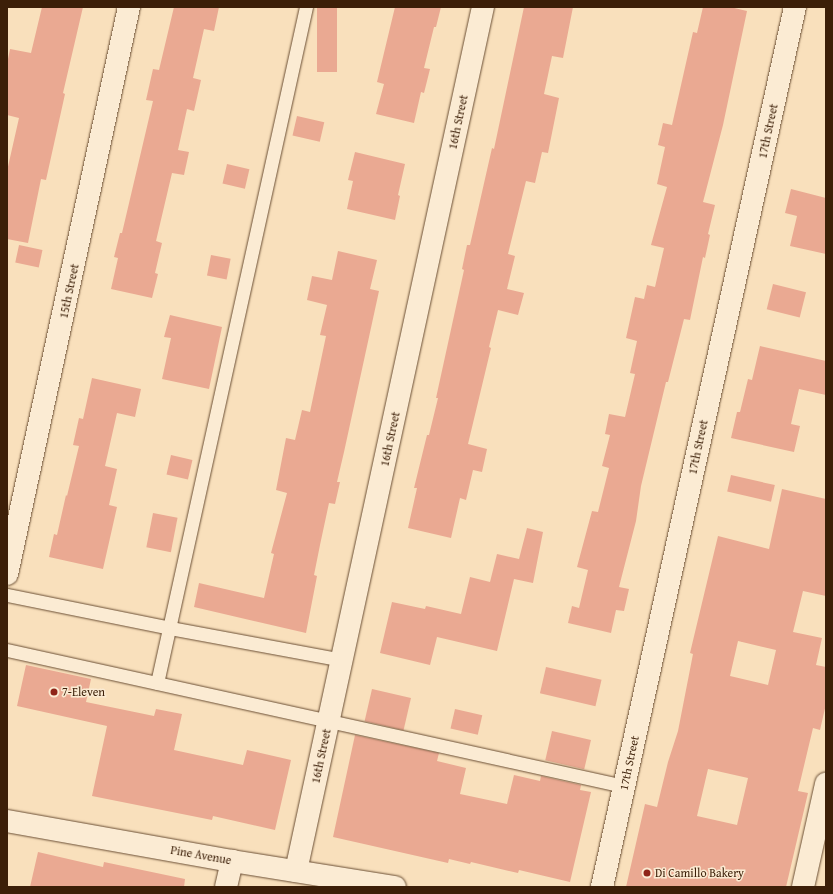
<!DOCTYPE html>
<html>
<head>
<meta charset="utf-8">
<style>
	body { margin:0 }
	#map { position:relative; width:833px; height:894px; overflow:hidden; background:#f9e0bc; font-family:"Gentium Book Plus",serif }
	div>[style] { position:absolute }
	[style*='--x'] { left:calc(var(--x)*1px); top:calc(var(--y)*1px); width:calc(var(--w)*1px); rotate:calc(var(--a)*1deg) }
	.building>* { inset:0; background:#eaa992; transform-origin:0 0 }
	.roads { filter:drop-shadow(0 0 1px #6b4f35) drop-shadow(0 0 1px #6b4f35) }
	.service>* { height:13px; margin:-6.5px; padding:0 6.5px; transform-origin:6.5px; border-radius:6.5px; background:#fbebd3 }
	.minor>* { height:22px; margin:-11px; padding:0 11px; transform-origin:11px; border-radius:11px; background:#fbebd3 }
	.secondary>* { height:22px; margin:-11px; padding:0 11px; transform-origin:11px; border-radius:11px; background:#fbebd3 }
	.dots>* { width:11px; height:11px; translate:-50% -50%; box-sizing:border-box; border:2px solid #fbebd3; border-radius:50% }
	span { translate:-50% -50%; white-space:nowrap; text-align:center; line-height:1.15; -webkit-text-stroke:3px #fbebd3; paint-order:stroke }
	.street-label { font-size:12px; color:#3c1f08 }
	.poi-label { font-size:12px; color:#3c1f08 }
	.left { translate:0 -50%; text-align:left }
	.frame { position:absolute; inset:0; border:8px solid #3c1f08; pointer-events:none }
</style>
</head>
<body>
<div id="map">
	<div class="building">
		<div style="clip-path:polygon(42px 7px,83px 7px,63px 93px,65px 94px,46px 180px,41px 179px,28px 243px,7px 239px,7px 171px,19px 118px,7px 115px,7px 64px,10px 49px,31px 53px)"></div>
		<div style="clip-path:polygon(174px 7px,219px 7px,214px 31px,204px 29px,193px 78px,201px 80px,194px 111px,187px 109px,178px 150px,189px 152px,184px 175px,172px 173px,156px 241px,162px 243px,155px 273px,158px 274px,152px 298px,111px 289px,118px 258px,114px 257px,120px 233px,122px 233px,153px 101px,146px 100px,153px 69px,159px 70px)"></div>
		<div style="left:317px;top:7px;width:20px;height:65px"></div>
		<div style="clip-path:polygon(395px 7px,441px 7px,436px 27px,434px 27px,424px 68px,430px 69px,424px 93px,421px 92px,414px 123px,376px 114px,384px 84px,377px 82px)"></div>
		<div style="clip-path:polygon(524px 7px,573px 7px,563px 58px,552px 56px,544px 94px,559px 98px,548px 153px,542px 152px,535px 183px,526px 181px,508px 254px,515px 256px,507px 289px,524px 293px,518px 315px,498px 310px,489px 347px,491px 348px,468px 444px,487px 449px,482px 472px,473px 470px,466px 500px,460px 498px,451px 538px,408px 528px,417px 488px,414px 488px,427px 435px,429px 435px,438px 398px,436px 398px,464px 270px,462px 269px,467px 245px,470px 245px,492px 148px,494px 149px)"></div>
		<div style="clip-path:polygon(703px 7px,730px 7px,747px 11px,723px 125px,703px 202px,715px 205px,708px 234px,710px 235px,705px 258px,703px 257px,690px 320px,684px 319px,668px 382px,666px 382px,641px 486px,636px 521px,619px 587px,629px 589px,624px 611px,616px 610px,611px 633px,568px 623px,572px 606px,579px 608px,588px 570px,577px 567px,592px 511px,598px 512px,609px 468px,602px 466px,610px 435px,605px 434px,609px 414px,625px 417px,635px 374px,630px 373px,637px 341px,626px 338px,635px 297px,644px 299px,647px 285px,655px 287px,664px 248px,651px 245px,667px 187px,657px 184px,665px 147px,658px 145px,663px 123px,672px 125px,693px 32px,697px 33px)"></div>
		<div style="left:297px;top:116px;width:28px;height:20px;rotate:13deg"></div>
		<div style="clip-path:polygon(355px 152px,405px 164px,398px 195px,400px 196px,395px 220px,347px 209px,353px 181px,348px 180px)"></div>
		<div style="left:227px;top:164px;width:23px;height:20px;rotate:13deg"></div>
		<div style="clip-path:polygon(791px 189px,826px 198px,826px 254px,790px 246px,797px 216px,785px 213px)"></div>
		<div style="left:19px;top:245px;width:24px;height:18px;rotate:12deg"></div>
		<div style="clip-path:polygon(338px 251px,377px 260px,370px 289px,379px 291px,344px 452px,337px 482px,340px 482px,335px 504px,329px 503px,320px 545px,314px 575px,317px 576px,306px 633px,194px 607px,199px 583px,264px 598px,274px 554px,271px 553px,287px 493px,276px 490px,286px 438px,295px 440px,302px 410px,310px 412px,326px 336px,320px 335px,327px 305px,307px 300px,312px 276px,332px 280px)"></div>
		<div style="left:211px;top:255px;width:20px;height:21px;rotate:11deg"></div>
		<div style="left:773px;top:284px;width:34px;height:26px;rotate:14deg"></div>
		<div style="clip-path:polygon(170px 315px,222px 327px,209px 389px,162px 379px,171px 338px,164px 337px)"></div>
		<div style="clip-path:polygon(760px 346px,826px 361px,826px 395px,799px 389px,791px 424px,800px 426px,794px 452px,731px 438px,737px 412px,740px 412px,748px 379px,752px 380px)"></div>
		<div style="clip-path:polygon(92px 378px,141px 389px,135px 417px,117px 413px,105px 466px,117px 469px,109px 505px,117px 507px,103px 569px,49px 557px,54px 534px,57px 535px,66px 495px,67px 496px,79px 446px,73px 445px,79px 418px,83px 419px)"></div>
		<div style="left:171px;top:455px;width:22px;height:20px;rotate:13deg"></div>
		<div style="left:731px;top:475px;width:45px;height:17px;rotate:13deg"></div>
		<div style="clip-path:polygon(evenodd,782px 489px,826px 499px,826px 596px,803px 591px,793px 632px,822px 638px,816px 665px,826px 667px,826px 704px,820px 730px,813px 728px,798px 791px,808px 793px,786px 887px,626px 887px,645px 804px,657px 807px,668px 762px,678px 731px,693px 654px,690px 653px,718px 536px,769px 549px,782px 489px,738px 641px,776px 650px,768px 685px,730px 676px,738px 641px,782px 489px,708px 769px,748px 778px,737px 825px,697px 816px,708px 769px)"></div>
		<div style="left:153px;top:513px;width:25px;height:35px;rotate:11deg"></div>
		<div style="clip-path:polygon(527px 528px,543px 532px,533px 583px,514px 579px,497px 651px,437px 637px,430px 665px,380px 653px,392px 602px,425px 609px,426px 606px,461px 614px,470px 577px,490px 582px,497px 554px,519px 559px)"></div>
		<div style="clip-path:polygon(26px 665px,91px 679px,86px 702px,154px 716px,156px 709px,182px 714px,174px 750px,243px 765px,247px 750px,291px 760px,275px 830px,213px 816px,212px 820px,92px 796px,107px 726px,17px 706px)"></div>
		<div style="left:546px;top:667px;width:57px;height:27px;rotate:13deg"></div>
		<div style="left:372px;top:689px;width:40px;height:33px;rotate:13deg"></div>
		<div style="left:455px;top:709px;width:28px;height:20px;rotate:13deg"></div>
		<div style="left:552px;top:731px;width:40px;height:30px;rotate:13deg"></div>
		<div style="clip-path:polygon(355px 735px,439px 753px,437px 761px,466px 768px,460px 794px,507px 804px,514px 775px,540px 781px,541px 776px,581px 785px,580px 790px,591px 792px,570px 882px,519px 870px,518px 873px,471px 862px,470px 864px,449px 859px,448px 863px,333px 837px)"></div>
		<div style="clip-path:polygon(38px 852px,103px 867px,104px 862px,185px 879px,184px 887px,30px 887px)"></div>
	</div>
	<div class="roads">
		<div class="service">
			<div style="--x:7;--y:595;--w:166;--a:11.4"></div>
			<div style="--x:170;--y:628;--w:175;--a:10.5"></div>
			<div style="--x:7;--y:650;--w:632;--a:12.43"></div>
			<div style="--x:157;--y:683;--w:692;--a:-77.57"></div>
		</div>
		<div class="minor">
			<div style="--x:7;--y:574;--w:580;--a:-77.86"></div>
			<div style="--x:296;--y:871;--w:884;--a:-77.79"></div>
			<div style="--x:226;--y:887;--w:27;--a:-77"></div>
			<div style="--x:602;--y:887;--w:901;--a:-77.63"></div>
			<div style="--x:803;--y:887;--w:106;--a:-77.4"></div>
		</div>
		<div class="secondary">
			<div style="--x:7;--y:821;--w:229;--a:10.1"></div>
			<div style="--x:232;--y:861;--w:165;--a:9.1"></div>
		</div>
	</div>
	<div class="dots">
		<div style="left:54px;top:692px;background:#8f2418"></div>
		<div style="left:647px;top:873px;background:#8f2418"></div>
	</div>
	<div class="street-label">
		<span style="left:458px;top:122px;rotate:-78deg">16th Street</span>
		<span style="left:768px;top:131px;rotate:-78deg">17th Street</span>
		<span style="left:69px;top:291px;rotate:-78deg">15th Street</span>
		<span style="left:390px;top:439px;rotate:-78deg">16th Street</span>
		<span style="left:698px;top:447px;rotate:-78deg">17th Street</span>
		<span style="left:321px;top:756px;rotate:-78deg">16th Street</span>
		<span style="left:629px;top:763px;rotate:-78deg">17th Street</span>
		<span style="left:201px;top:855px;rotate:10deg">Pine Avenue</span>
	</div>
	<div class="poi-label">
		<span class="left" style="left:62px;top:692px">7-Eleven</span>
		<span class="left" style="left:655px;top:873px">Di Camillo Bakery</span>
	</div>
	<div class="frame"></div>
</div>
</body>
</html>
